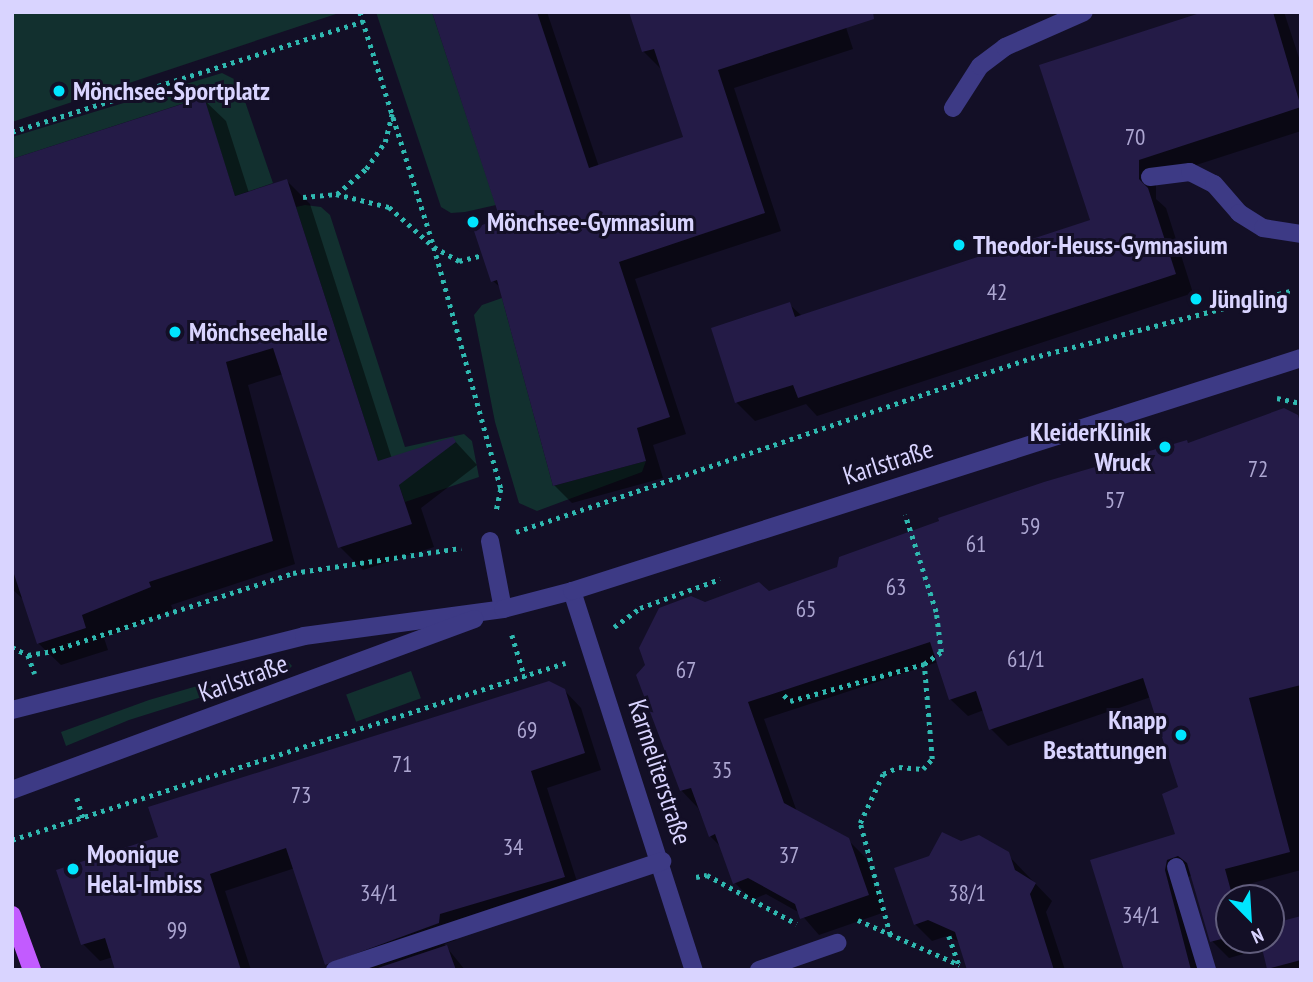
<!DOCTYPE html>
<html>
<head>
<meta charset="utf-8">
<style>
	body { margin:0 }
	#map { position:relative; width:1313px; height:982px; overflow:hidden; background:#130f26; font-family:"PT Sans Narrow",sans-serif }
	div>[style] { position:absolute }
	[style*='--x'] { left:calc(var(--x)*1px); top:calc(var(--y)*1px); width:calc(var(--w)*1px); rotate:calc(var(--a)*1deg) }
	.green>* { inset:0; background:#12302f; transform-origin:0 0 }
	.shadow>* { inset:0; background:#0007 }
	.building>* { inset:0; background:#241b47 }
	.path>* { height:4.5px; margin-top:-2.25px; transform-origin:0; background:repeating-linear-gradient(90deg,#2fb8b0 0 3.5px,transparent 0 8.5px) }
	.minor>* { height:18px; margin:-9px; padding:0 9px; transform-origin:9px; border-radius:9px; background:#3d3a85 }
	.major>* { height:18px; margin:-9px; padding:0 9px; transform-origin:9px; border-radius:9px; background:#c25bff }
	.dots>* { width:19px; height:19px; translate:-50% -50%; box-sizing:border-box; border:4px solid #130f26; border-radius:50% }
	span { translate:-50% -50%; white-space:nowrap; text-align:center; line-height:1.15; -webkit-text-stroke:6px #130f26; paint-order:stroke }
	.number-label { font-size:23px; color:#aca6d1 }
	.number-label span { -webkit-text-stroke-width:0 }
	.poi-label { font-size:26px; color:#d9d4ff; font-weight:700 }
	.left { translate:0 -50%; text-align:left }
	.right { translate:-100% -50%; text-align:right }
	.street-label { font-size:26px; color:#d9d4ff }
	.frame { position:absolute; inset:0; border:14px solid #d9d4ff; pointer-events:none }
	.north { position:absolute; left:1215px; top:884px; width:70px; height:70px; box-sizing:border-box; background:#130f26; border:2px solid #625e7d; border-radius:50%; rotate:156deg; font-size:19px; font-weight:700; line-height:28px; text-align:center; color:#d9d4ff }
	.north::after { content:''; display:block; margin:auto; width:24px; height:32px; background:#00e5ff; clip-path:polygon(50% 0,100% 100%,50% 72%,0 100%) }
</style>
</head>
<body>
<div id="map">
	<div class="green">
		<div style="clip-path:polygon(12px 12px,342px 12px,12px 122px)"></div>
		<div style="clip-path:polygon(376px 12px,432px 12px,496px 205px,465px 212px,451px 213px,441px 207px)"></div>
		<div style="clip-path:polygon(222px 73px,238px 81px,273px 183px,235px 196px,203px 97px,12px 159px,12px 137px)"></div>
		<div style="clip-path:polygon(305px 205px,321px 207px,330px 215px,405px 447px,464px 434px,472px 441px,479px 477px,405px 502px,399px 485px,378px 461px,296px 207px)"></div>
		<div style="clip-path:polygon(502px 298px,553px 486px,646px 461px,642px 472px,537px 511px,519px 503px,495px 422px,474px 315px,482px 305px)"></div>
		<div style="clip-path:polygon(287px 660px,292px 666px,288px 670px,129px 720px,66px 746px,61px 732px,149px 700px)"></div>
		<div style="left:411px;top:671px;width:29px;height:69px;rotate:70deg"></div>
	</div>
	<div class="shadow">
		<div style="clip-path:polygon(434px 12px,547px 12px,599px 167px,685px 138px,661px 69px,643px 51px,631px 12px,841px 12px,853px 49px,734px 88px,781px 231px,635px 279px,686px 434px,653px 445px,663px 478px,572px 503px,554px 485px,502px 289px,493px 281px,502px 220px)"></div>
		<div style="clip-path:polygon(1208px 12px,1284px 12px,1301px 64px,1301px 131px,1156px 178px,1156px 199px,1166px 208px,1193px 293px,817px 416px,806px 404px,755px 421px,737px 403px,713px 329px,789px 304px,802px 316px,1092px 221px)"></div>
		<div style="clip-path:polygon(203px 99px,226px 121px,249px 193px,287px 181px,310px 204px,392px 459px,453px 439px,477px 465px,421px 508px,434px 547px,363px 570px,340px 547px,283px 374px,248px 385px,295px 564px,171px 605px,173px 610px,104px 638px,108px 650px,61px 665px,38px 643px,25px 601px,12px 589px,12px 161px)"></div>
		<div style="clip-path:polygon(1297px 417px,1301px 420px,1301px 870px,1241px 886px,1244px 898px,1229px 898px,1229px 940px,1256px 940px,1258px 950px,1229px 958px,1212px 941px,1192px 875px,1181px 881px,1202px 970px,1118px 970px,1125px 967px,1093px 861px,1177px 835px,1181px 788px,1151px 697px,1008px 746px,991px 729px,984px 710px,968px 716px,950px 699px,938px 662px,764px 719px,797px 812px,848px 840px,866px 858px,885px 912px,819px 935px,800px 913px,766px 894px,752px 900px,735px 883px,722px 848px,710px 836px,698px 808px,681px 790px,705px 604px,768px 593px,1187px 442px,1190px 445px)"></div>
		<div style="clip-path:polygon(564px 690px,581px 708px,601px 770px,547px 788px,581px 894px,456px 931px,456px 940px,444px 944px,465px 970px,332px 970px,295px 868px,225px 891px,251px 970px,117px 970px,113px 957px,100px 961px,83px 944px,160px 838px)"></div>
		<div style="clip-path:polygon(961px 843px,1007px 854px,1052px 901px,1046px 912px,1065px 970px,969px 970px,960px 942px,947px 936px,932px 941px,915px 924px,930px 857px)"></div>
		<div style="clip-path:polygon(1301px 918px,1301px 970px,1269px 970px,1261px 940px,1271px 940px,1271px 926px)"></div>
	</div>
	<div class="building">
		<div style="clip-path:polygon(432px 12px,537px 12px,589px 168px,683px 137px,654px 49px,642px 52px,629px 12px,873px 12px,874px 19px,718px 70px,765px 213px,619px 262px,670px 417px,637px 428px,646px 461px,553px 486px,497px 280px,491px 282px,473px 228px,500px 219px)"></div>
		<div style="clip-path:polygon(1203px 12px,1273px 12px,1301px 107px,1139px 160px,1139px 179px,1148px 188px,1176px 274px,798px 398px,793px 385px,735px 403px,711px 328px,790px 302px,795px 317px,1090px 220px,1039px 65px)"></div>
		<div style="clip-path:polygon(204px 97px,235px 196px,287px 179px,378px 461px,453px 437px,456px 442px,399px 485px,412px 524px,338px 548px,273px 348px,226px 362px,273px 541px,149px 582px,151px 587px,82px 615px,86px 628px,37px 644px,12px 568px,12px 159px)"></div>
		<div style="clip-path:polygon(1284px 408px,1298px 415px,1301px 426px,1301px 685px,1249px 698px,1290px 852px,1225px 869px,1233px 898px,1229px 898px,1229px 937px,1210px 942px,1187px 863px,1178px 856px,1167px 860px,1165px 870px,1191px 970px,1124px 970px,1090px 860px,1175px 834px,1162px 794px,1178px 787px,1143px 678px,989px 730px,976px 691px,949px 700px,930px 642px,748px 702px,784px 803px,849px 838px,869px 895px,800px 919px,795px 904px,748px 878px,733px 884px,715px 834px,709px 837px,691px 788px,680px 791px,636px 675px,645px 665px,639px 648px,659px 608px,691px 596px,705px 602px,759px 582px,769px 591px,837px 567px,839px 557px,939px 521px,938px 518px,1044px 482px,1187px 440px,1188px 443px)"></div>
		<div style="clip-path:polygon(549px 681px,565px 689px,585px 753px,531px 771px,565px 877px,440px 914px,439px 923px,325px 965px,286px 848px,210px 874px,241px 970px,115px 970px,105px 938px,81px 945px,56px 870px,158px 837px,148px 807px)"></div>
		<div style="clip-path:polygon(942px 832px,961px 841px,979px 835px,1009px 852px,1015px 870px,1036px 883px,1030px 894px,1054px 970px,967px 970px,955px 932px,928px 920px,914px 925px,894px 868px,929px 856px)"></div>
		<div style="clip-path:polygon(1301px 916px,1301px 960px,1267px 969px,1260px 940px,1271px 940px,1271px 924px)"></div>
		<div style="clip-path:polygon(447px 945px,456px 970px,372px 970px)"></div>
	</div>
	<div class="path">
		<div style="--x:360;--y:12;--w:246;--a:72.5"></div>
		<div style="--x:434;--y:247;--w:251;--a:74.5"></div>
		<div style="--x:501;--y:489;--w:24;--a:102"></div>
		<div style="--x:12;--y:132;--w:368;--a:-17.5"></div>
		<div style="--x:337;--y:194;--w:38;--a:-41"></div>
		<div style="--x:366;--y:169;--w:33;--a:-55"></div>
		<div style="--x:385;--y:142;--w:29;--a:-76"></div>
		<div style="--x:303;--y:197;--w:33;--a:-5"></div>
		<div style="--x:336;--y:194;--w:55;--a:13.8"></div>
		<div style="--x:389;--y:207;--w:60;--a:41.6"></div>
		<div style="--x:434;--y:247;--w:29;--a:29"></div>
		<div style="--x:459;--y:261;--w:25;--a:-14"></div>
		<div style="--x:1277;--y:398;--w:25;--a:12"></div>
		<div style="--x:516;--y:532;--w:544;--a:-18.67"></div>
		<div style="--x:1031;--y:358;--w:268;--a:-14.5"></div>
		<div style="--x:614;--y:627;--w:32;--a:-36"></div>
		<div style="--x:640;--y:608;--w:85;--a:-19.9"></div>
		<div style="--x:512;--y:635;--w:45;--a:73.2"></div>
		<div style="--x:12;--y:647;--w:18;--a:27"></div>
		<div style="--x:28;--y:655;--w:24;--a:-9"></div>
		<div style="--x:52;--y:651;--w:253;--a:-17.9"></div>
		<div style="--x:293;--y:573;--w:170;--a:-8.5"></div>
		<div style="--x:28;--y:655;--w:20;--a:70"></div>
		<div style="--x:784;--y:695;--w:8;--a:45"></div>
		<div style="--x:790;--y:701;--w:139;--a:-15.4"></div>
		<div style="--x:924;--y:664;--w:21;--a:-35"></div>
		<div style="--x:941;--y:652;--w:40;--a:-97.1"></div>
		<div style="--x:936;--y:612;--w:102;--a:-107.7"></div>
		<div style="--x:77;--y:798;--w:21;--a:73"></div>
		<div style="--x:12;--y:840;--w:581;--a:-17.75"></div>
		<div style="--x:696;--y:877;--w:11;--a:-10"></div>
		<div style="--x:707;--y:875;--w:102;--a:28.6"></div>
		<div style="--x:858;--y:920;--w:111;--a:23.8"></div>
		<div style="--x:890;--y:935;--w:116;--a:-105"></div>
		<div style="--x:860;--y:823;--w:54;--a:-64.9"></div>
		<div style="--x:883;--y:774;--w:17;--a:-24"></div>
		<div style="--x:899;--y:767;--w:24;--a:5"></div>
		<div style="--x:923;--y:769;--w:13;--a:-48"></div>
		<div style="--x:932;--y:759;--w:95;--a:-94.8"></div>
		<div style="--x:949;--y:936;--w:36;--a:71"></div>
	</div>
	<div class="minor">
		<div style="--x:953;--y:108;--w:50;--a:-57.3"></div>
		<div style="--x:980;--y:66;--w:31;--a:-37"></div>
		<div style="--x:1005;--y:47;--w:86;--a:-23.9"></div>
		<div style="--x:1150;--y:177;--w:40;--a:-7.1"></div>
		<div style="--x:1190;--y:172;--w:27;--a:27"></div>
		<div style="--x:1214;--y:184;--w:38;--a:49"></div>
		<div style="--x:1239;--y:213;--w:28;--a:32"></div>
		<div style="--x:1263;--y:228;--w:38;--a:9"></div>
		<div style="--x:490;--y:541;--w:69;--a:79.2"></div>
		<div style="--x:572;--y:591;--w:398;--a:72.2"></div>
		<div style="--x:12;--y:710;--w:301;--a:-14.2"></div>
		<div style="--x:304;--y:636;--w:201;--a:-7.7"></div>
		<div style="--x:503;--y:609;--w:71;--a:-14.6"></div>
		<div style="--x:572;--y:591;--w:765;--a:-17.72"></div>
		<div style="--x:12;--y:790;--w:493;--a:-20.3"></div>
		<div style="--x:1176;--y:867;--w:108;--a:73.2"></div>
		<div style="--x:335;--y:970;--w:345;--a:-18.4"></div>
		<div style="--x:759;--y:970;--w:83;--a:-19.1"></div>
	</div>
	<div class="major">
		<div style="--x:12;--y:915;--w:59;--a:70"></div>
	</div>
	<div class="dots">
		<div style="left:59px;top:91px;background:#00e5ff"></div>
		<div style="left:473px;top:222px;background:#00e5ff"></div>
		<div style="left:959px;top:245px;background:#00e5ff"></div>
		<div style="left:1196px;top:299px;background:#00e5ff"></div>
		<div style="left:175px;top:332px;background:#00e5ff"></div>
		<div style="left:1165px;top:447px;background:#00e5ff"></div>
		<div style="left:1181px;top:735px;background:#00e5ff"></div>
		<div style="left:73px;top:869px;background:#00e5ff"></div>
	</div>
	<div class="number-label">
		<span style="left:1135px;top:137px">70</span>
		<span style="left:997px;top:292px">42</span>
		<span style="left:1258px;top:469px">72</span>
		<span style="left:1115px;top:500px">57</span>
		<span style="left:1030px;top:526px">59</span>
		<span style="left:976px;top:544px">61</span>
		<span style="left:896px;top:587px">63</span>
		<span style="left:806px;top:609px">65</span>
		<span style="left:1026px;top:659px">61/1</span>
		<span style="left:686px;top:670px">67</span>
		<span style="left:527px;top:730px">69</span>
		<span style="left:402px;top:764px">71</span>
		<span style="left:722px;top:770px">35</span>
		<span style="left:301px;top:795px">73</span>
		<span style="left:513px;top:847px">34</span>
		<span style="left:789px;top:855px">37</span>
		<span style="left:379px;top:893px">34/1</span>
		<span style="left:967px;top:893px">38/1</span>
		<span style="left:1141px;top:915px">34/1</span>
		<span style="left:177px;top:930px">99</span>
	</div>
	<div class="poi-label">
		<span class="left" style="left:73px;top:91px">Mönchsee-Sportplatz</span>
		<span class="left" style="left:487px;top:222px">Mönchsee-Gymnasium</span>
		<span class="left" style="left:973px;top:245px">Theodor-Heuss-Gymnasium</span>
		<span class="left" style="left:1210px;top:299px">Jüngling</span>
		<span class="left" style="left:189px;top:332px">Mönchseehalle</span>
		<span class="right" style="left:1151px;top:447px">KleiderKlinik<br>Wruck</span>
		<span class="right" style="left:1167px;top:735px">Knapp<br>Bestattungen</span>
		<span class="left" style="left:87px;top:869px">Moonique<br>Helal-Imbiss</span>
	</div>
	<div class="street-label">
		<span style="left:888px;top:462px;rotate:-18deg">Karlstraße</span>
		<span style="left:243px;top:678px;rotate:-20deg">Karlstraße</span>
		<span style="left:660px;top:772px;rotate:72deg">Karmeliterstraße</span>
	</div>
	<div class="frame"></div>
	<div class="north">N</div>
</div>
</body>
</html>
